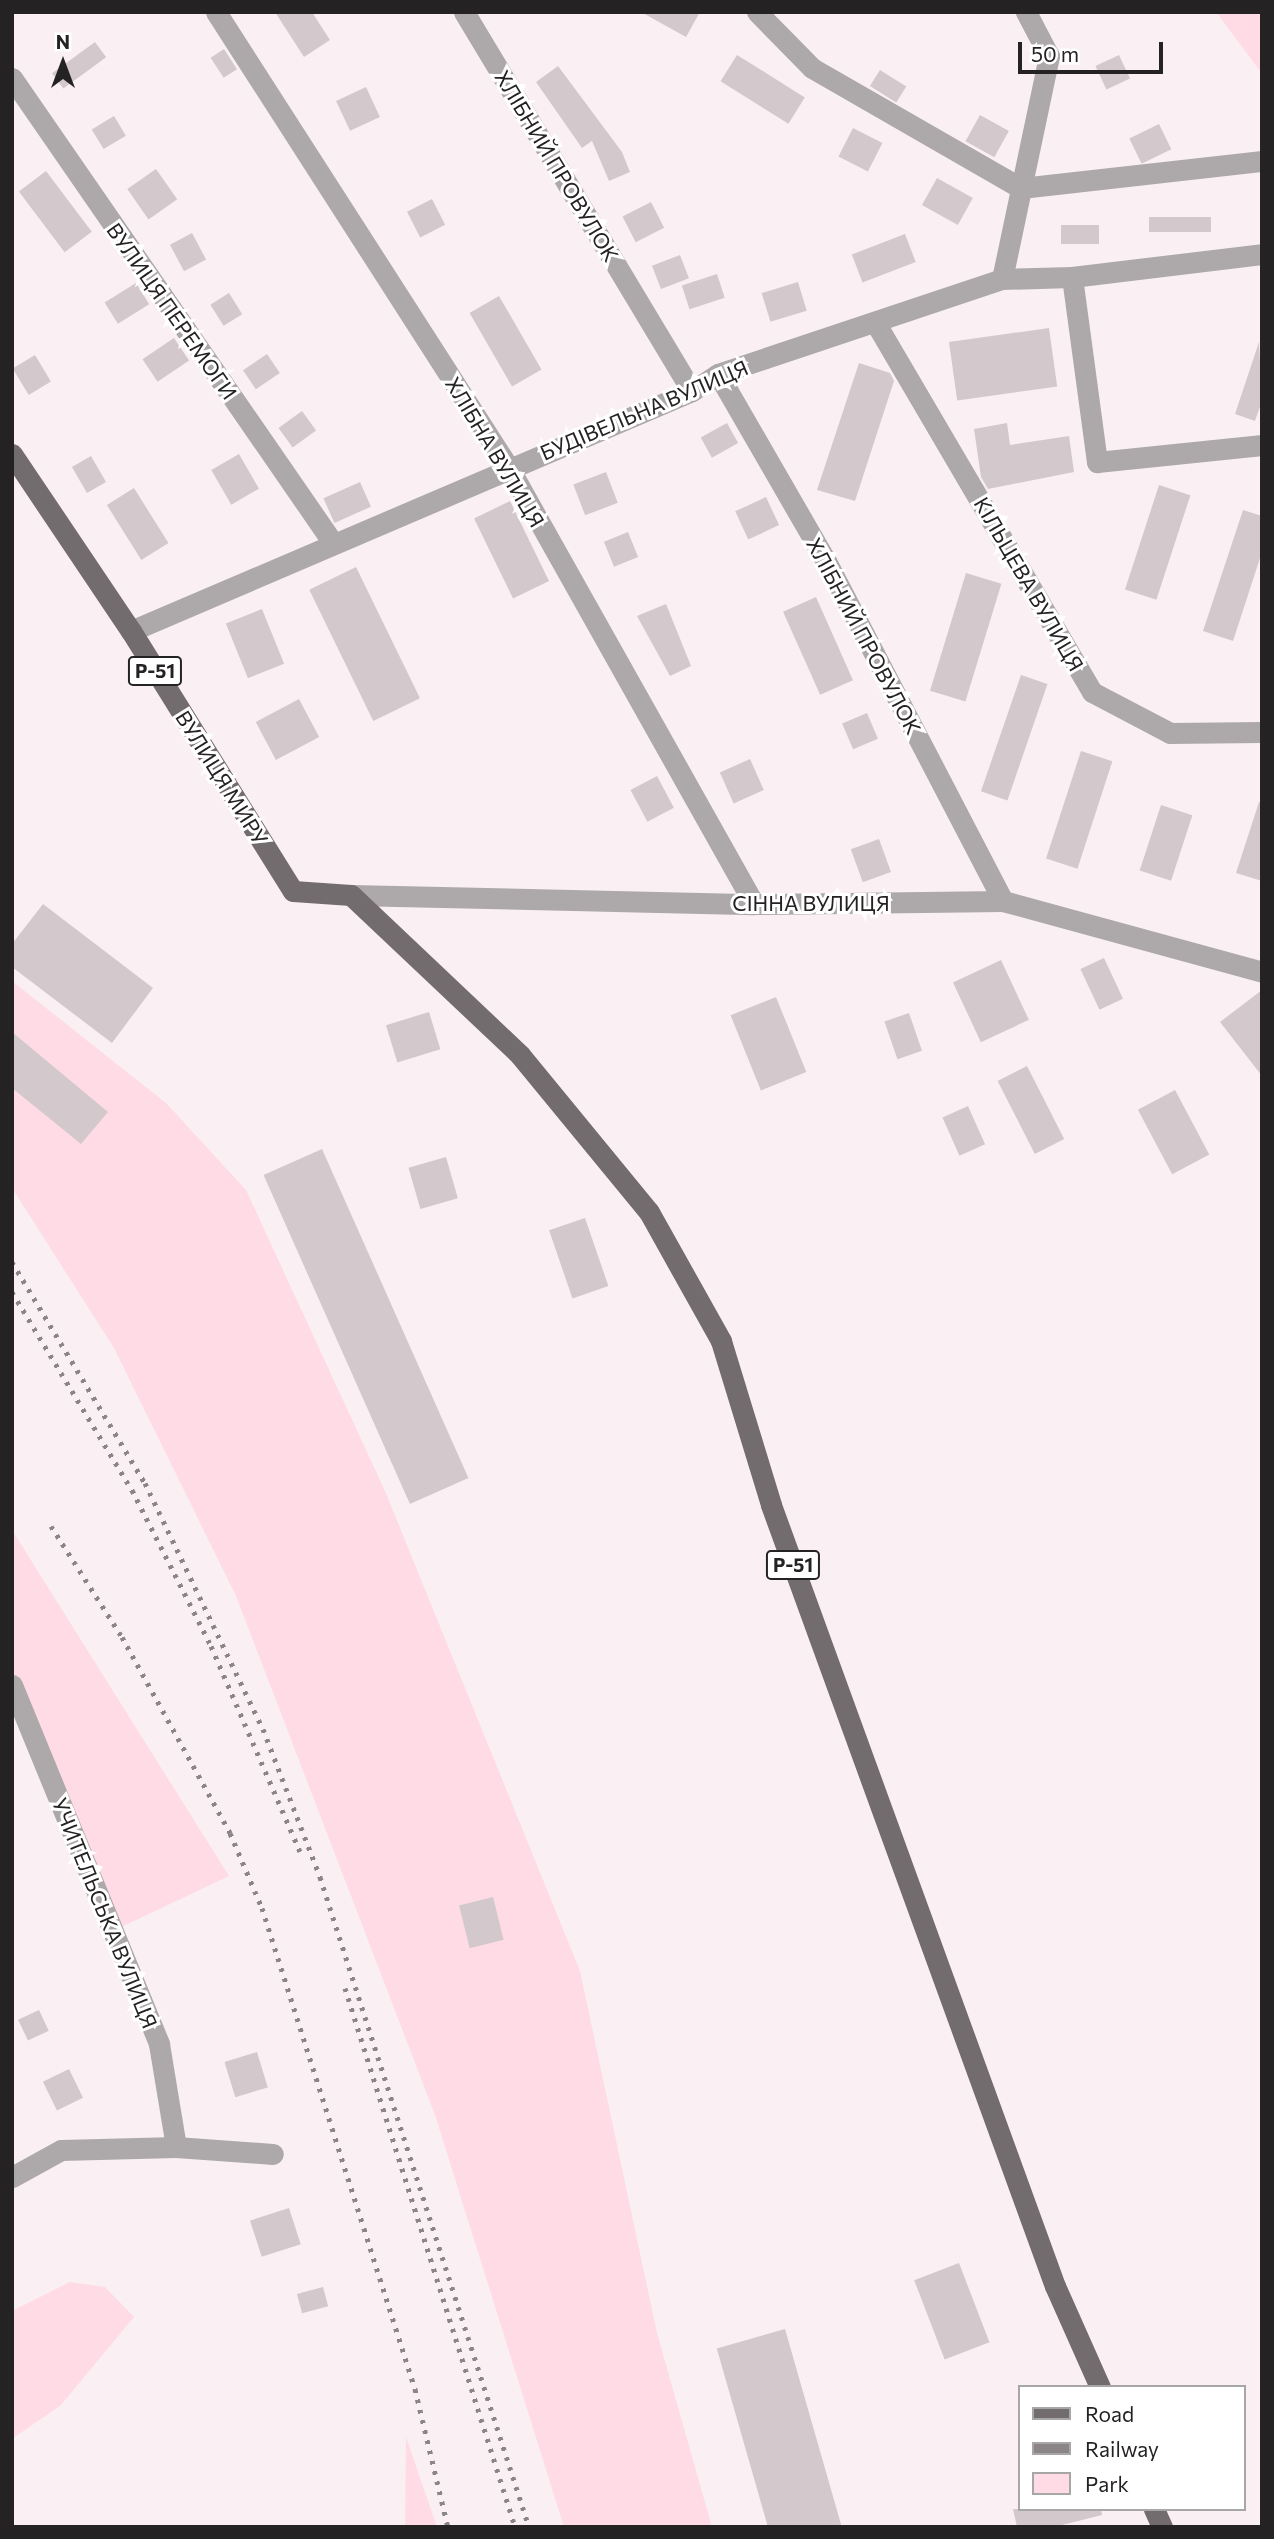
<!DOCTYPE html>
<html>
<head>
<meta charset="utf-8">
<style>
	body { margin:0 }
	#map { position:relative; width:1274px; height:2539px; overflow:hidden; background:#faf0f3; font-family:Commissioner,sans-serif }
	div>[style] { position:absolute }
	[style*='--x'] { left:calc(var(--x)*1px); top:calc(var(--y)*1px); width:calc(var(--w)*1px); rotate:calc(var(--a)*1deg) }
	.green>* { inset:0; background:#fedbe5 }
	.building>* { inset:0; background:#d3c9cc; transform-origin:0 0 }
	.minor>* { height:21px; margin:-10.5px; padding:0 10.5px; transform-origin:10.5px; border-radius:10.5px; background:#ada9aa }
	.primary>* { height:21px; margin:-10.5px; padding:0 10.5px; transform-origin:10.5px; border-radius:10.5px; background:#736c6e }
	.rail>* { height:5px; margin-top:-2.5px; transform-origin:0; background:repeating-linear-gradient(90deg,#8b8587 0 3.5px,transparent 0 10.5px) }
	span { translate:-50% -50%; white-space:nowrap; text-align:center; line-height:1.15; -webkit-text-stroke:6px #fff; paint-order:stroke }
	.shield-label span { padding:2px 5px; background:#fff; border:2px solid; border-radius:5px; -webkit-text-stroke-width:0 }
	.shield-label { font-size:19px; color:#252223; font-weight:700 }
	.street-label { font-size:21px; color:#252223 }
	.frame { position:absolute; inset:0; border:14px solid #252223; pointer-events:none }
	.legend { position:absolute; left:1018px; top:2385px; width:228px; height:126px; box-sizing:border-box; background:#fff; border:2px solid #a8a7a7; margin:0; padding:9px 12px; list-style:none; font-size:21px; color:#252223 }
	.legend li { display:flex; align-items:center; gap:14px; height:35px }
	.legend b { width:35px; border:2px solid #a8a7a7 }
	.north { position:absolute; left:28px; top:28px; width:70px; height:70px; -webkit-text-stroke:5px #fff; paint-order:stroke; rotate:0deg; font-size:19px; font-weight:700; line-height:28px; text-align:center; color:#252223 }
	.north::after { content:''; display:block; margin:auto; width:24px; height:32px; background:#252223; clip-path:polygon(50% 0,100% 100%,50% 72%,0 100%) }
	.scale { position:absolute; left:1018px; top:42px; width:145px; height:32px; box-sizing:border-box; border:4px solid #252223; border-top:0; padding-left:9px; font-size:21px; line-height:24px; white-space:nowrap; color:#252223; -webkit-text-stroke:5px #fff; paint-order:stroke }
</style>
</head>
<body>
<div id="map">
	<div class="green">
		<div style="clip-path:polygon(1216px 12px,1262px 12px,1262px 71px,1260px 71px)"></div>
		<div style="clip-path:polygon(12px 981px,166px 1103px,246px 1190px,385px 1491px,580px 1971px,657px 2333px,712px 2527px,564px 2527px,435px 2115px,236px 1596px,114px 1348px,12px 1188px)"></div>
		<div style="clip-path:polygon(12px 1530px,229px 1876px,111px 1932px,12px 1685px)"></div>
		<div style="clip-path:polygon(70px 2282px,105px 2287px,134px 2317px,61px 2405px,12px 2439px,12px 2311px)"></div>
		<div style="clip-path:polygon(406px 2437px,437px 2527px,405px 2527px)"></div>
	</div>
	<div class="building">
		<div style="clip-path:polygon(275px 12px,312px 12px,330px 40px,304px 57px)"></div>
		<div style="clip-path:polygon(641px 12px,700px 12px,686px 37px)"></div>
		<div style="left:95px;top:42px;width:19px;height:53px;rotate:54deg"></div>
		<div style="left:224px;top:49px;width:24px;height:16px;rotate:57deg"></div>
		<div style="left:737px;top:55px;width:80px;height:31px;rotate:32deg"></div>
		<div style="left:1119px;top:55px;width:26px;height:26px;rotate:65deg"></div>
		<div style="clip-path:polygon(558px 66px,622px 152px,630px 172px,609px 181px,592px 141px,582px 148px,536px 82px)"></div>
		<div style="left:880px;top:70px;width:31px;height:19px;rotate:32deg"></div>
		<div style="left:366px;top:87px;width:33px;height:33px;rotate:65deg"></div>
		<div style="left:980px;top:115px;width:33px;height:30px;rotate:29deg"></div>
		<div style="left:114px;top:116px;width:23px;height:26px;rotate:59deg"></div>
		<div style="left:1159px;top:124px;width:28px;height:33px;rotate:64deg"></div>
		<div style="left:853px;top:128px;width:33px;height:32px;rotate:27deg"></div>
		<div style="left:156px;top:169px;width:37px;height:35px;rotate:55deg"></div>
		<div style="left:46px;top:171px;width:76px;height:34px;rotate:53deg"></div>
		<div style="left:937px;top:178px;width:41px;height:31px;rotate:29deg"></div>
		<div style="left:432px;top:199px;width:29px;height:28px;rotate:63deg"></div>
		<div style="left:651px;top:202px;width:29px;height:32px;rotate:63deg"></div>
		<div style="left:1149px;top:217px;width:62px;height:15px"></div>
		<div style="left:1061px;top:225px;width:38px;height:19px"></div>
		<div style="left:192px;top:233px;width:30px;height:25px;rotate:62deg"></div>
		<div style="left:905px;top:234px;width:30px;height:57px;rotate:69deg"></div>
		<div style="left:680px;top:255px;width:25px;height:30px;rotate:69deg"></div>
		<div style="left:717px;top:274px;width:25px;height:37px;rotate:72deg"></div>
		<div style="left:798px;top:282px;width:30px;height:38px;rotate:73deg"></div>
		<div style="left:136px;top:283px;width:25px;height:37px;rotate:58deg"></div>
		<div style="left:229px;top:293px;width:25px;height:22px;rotate:58deg"></div>
		<div style="left:499px;top:296px;width:85px;height:34px;rotate:60deg"></div>
		<div style="left:1049px;top:328px;width:59px;height:101px;rotate:82deg"></div>
		<div style="left:174px;top:338px;width:27px;height:38px;rotate:56deg"></div>
		<div style="clip-path:polygon(1259px 342px,1262px 401px,1255px 421px,1235px 414px)"></div>
		<div style="left:267px;top:354px;width:23px;height:29px;rotate:56deg"></div>
		<div style="left:35px;top:355px;width:31px;height:26px;rotate:59deg"></div>
		<div style="clip-path:polygon(859px 363px,890px 373px,894px 381px,855px 501px,817px 490px)"></div>
		<div style="left:302px;top:411px;width:24px;height:29px;rotate:54deg"></div>
		<div style="left:727px;top:423px;width:23px;height:30px;rotate:61deg"></div>
		<div style="clip-path:polygon(1007px 423px,1010px 445px,1069px 436px,1074px 472px,988px 489px,981px 477px,974px 429px)"></div>
		<div style="left:239px;top:454px;width:40px;height:32px;rotate:60deg"></div>
		<div style="left:91px;top:456px;width:30px;height:22px;rotate:60deg"></div>
		<div style="left:606px;top:472px;width:33px;height:35px;rotate:69deg"></div>
		<div style="left:360px;top:482px;width:27px;height:40px;rotate:66deg"></div>
		<div style="left:1159px;top:485px;width:33px;height:110px;rotate:18deg"></div>
		<div style="left:134px;top:488px;width:65px;height:32px;rotate:58deg"></div>
		<div style="left:766px;top:497px;width:31px;height:34px;rotate:65deg"></div>
		<div style="left:510px;top:501px;width:89px;height:40px;rotate:64deg"></div>
		<div style="clip-path:polygon(1243px 510px,1262px 516px,1262px 552px,1233px 641px,1203px 631px)"></div>
		<div style="left:628px;top:532px;width:27px;height:26px;rotate:68deg"></div>
		<div style="left:356px;top:567px;width:146px;height:52px;rotate:64deg"></div>
		<div style="left:966px;top:573px;width:37px;height:123px;rotate:17deg"></div>
		<div style="left:816px;top:597px;width:91px;height:36px;rotate:66deg"></div>
		<div style="clip-path:polygon(666px 604px,691px 666px,670px 676px,637px 616px)"></div>
		<div style="left:262px;top:609px;width:59px;height:39px;rotate:68deg"></div>
		<div style="left:1021px;top:675px;width:28px;height:123px;rotate:19deg"></div>
		<div style="left:299px;top:699px;width:43px;height:49px;rotate:62deg"></div>
		<div style="left:867px;top:713px;width:28px;height:27px;rotate:67deg"></div>
		<div style="left:1081px;top:751px;width:33px;height:113px;rotate:18deg"></div>
		<div style="left:750px;top:759px;width:34px;height:33px;rotate:66deg"></div>
		<div style="left:657px;top:776px;width:36px;height:30px;rotate:62deg"></div>
		<div style="clip-path:polygon(1259px 802px,1262px 803px,1262px 881px,1236px 873px)"></div>
		<div style="left:1161px;top:805px;width:33px;height:69px;rotate:18deg"></div>
		<div style="left:879px;top:839px;width:35px;height:30px;rotate:70deg"></div>
		<div style="clip-path:polygon(43px 904px,153px 988px,112px 1043px,12px 967px,12px 944px)"></div>
		<div style="left:1104px;top:958px;width:45px;height:26px;rotate:65deg"></div>
		<div style="left:1001px;top:960px;width:66px;height:53px;rotate:65deg"></div>
		<div style="clip-path:polygon(1262px 990px,1262px 1076px,1220px 1022px)"></div>
		<div style="left:776px;top:997px;width:81px;height:49px;rotate:68deg"></div>
		<div style="left:429px;top:1012px;width:39px;height:45px;rotate:73deg"></div>
		<div style="left:909px;top:1013px;width:40px;height:26px;rotate:71deg"></div>
		<div style="clip-path:polygon(12px 1032px,108px 1112px,81px 1144px,12px 1088px)"></div>
		<div style="left:1027px;top:1066px;width:82px;height:33px;rotate:63deg"></div>
		<div style="left:1175px;top:1090px;width:73px;height:42px;rotate:62deg"></div>
		<div style="left:968px;top:1106px;width:42px;height:28px;rotate:66deg"></div>
		<div style="left:322px;top:1149px;width:360px;height:64px;rotate:66deg"></div>
		<div style="left:446px;top:1157px;width:43px;height:39px;rotate:74deg"></div>
		<div style="left:585px;top:1218px;width:72px;height:38px;rotate:71deg"></div>
		<div style="left:493px;top:1897px;width:44px;height:35px;rotate:76deg"></div>
		<div style="left:39px;top:2010px;width:23px;height:23px;rotate:65deg"></div>
		<div style="left:257px;top:2052px;width:37px;height:34px;rotate:73deg"></div>
		<div style="left:69px;top:2069px;width:32px;height:29px;rotate:64deg"></div>
		<div style="left:289px;top:2208px;width:38px;height:41px;rotate:72deg"></div>
		<div style="left:959px;top:2263px;width:85px;height:48px;rotate:69deg"></div>
		<div style="left:323px;top:2287px;width:20px;height:27px;rotate:75deg"></div>
		<div style="left:785px;top:2329px;width:205px;height:71px;rotate:74deg"></div>
		<div style="clip-path:polygon(1013px 2509px,1101px 2509px,1102px 2515px,1054px 2527px,1017px 2527px)"></div>
	</div>
	<div class="minor">
		<div style="--x:216;--y:12;--w:542;--a:57.28"></div>
		<div style="--x:509;--y:468;--w:500;--a:60.67"></div>
		<div style="--x:464;--y:12;--w:442;--a:59"></div>
		<div style="--x:757;--y:12;--w:78;--a:45.5"></div>
		<div style="--x:812;--y:68;--w:241;--a:29.9"></div>
		<div style="--x:1021;--y:188;--w:243;--a:-6.4"></div>
		<div style="--x:12;--y:78;--w:565;--a:55.38"></div>
		<div style="--x:1072;--y:277;--w:187;--a:82.3"></div>
		<div style="--x:1097;--y:462;--w:166;--a:-5.9"></div>
		<div style="--x:1002;--y:279;--w:228;--a:-78.1"></div>
		<div style="--x:1049;--y:56;--w:50;--a:-117.6"></div>
		<div style="--x:875;--y:322;--w:429;--a:59.6"></div>
		<div style="--x:1092;--y:692;--w:88;--a:27.7"></div>
		<div style="--x:1170;--y:733;--w:92;--a:-0.6"></div>
		<div style="--x:718;--y:374;--w:216;--a:60"></div>
		<div style="--x:826;--y:561;--w:383;--a:62.5"></div>
		<div style="--x:131;--y:631;--w:610;--a:-23.16"></div>
		<div style="--x:692;--y:391;--w:31;--a:-33"></div>
		<div style="--x:718;--y:374;--w:299;--a:-18.5"></div>
		<div style="--x:1002;--y:279;--w:70;--a:-1.6"></div>
		<div style="--x:1072;--y:277;--w:191;--a:-6.9"></div>
		<div style="--x:351;--y:895;--w:403;--a:1.3"></div>
		<div style="--x:754;--y:904;--w:249;--a:-0.7"></div>
		<div style="--x:1003;--y:901;--w:269;--a:15.3"></div>
		<div style="--x:12;--y:1685;--w:388;--a:67.7"></div>
		<div style="--x:159;--y:2044;--w:104;--a:80.6"></div>
		<div style="--x:12;--y:2177;--w:56;--a:-28.9"></div>
		<div style="--x:61;--y:2150;--w:115;--a:-1.5"></div>
		<div style="--x:176;--y:2147;--w:97;--a:4.1"></div>
	</div>
	<div class="primary">
		<div style="--x:12;--y:454;--w:213;--a:56.1"></div>
		<div style="--x:131;--y:631;--w:306;--a:58.1"></div>
		<div style="--x:293;--y:891;--w:58;--a:3.9"></div>
		<div style="--x:351;--y:895;--w:233;--a:43.4"></div>
		<div style="--x:520;--y:1055;--w:203;--a:50.6"></div>
		<div style="--x:649;--y:1212;--w:148;--a:60.8"></div>
		<div style="--x:721;--y:1341;--w:171;--a:73"></div>
		<div style="--x:771;--y:1505;--w:831;--a:70.02"></div>
		<div style="--x:1055;--y:2286;--w:111;--a:66"></div>
		<div style="--x:1154;--y:2509;--w:20;--a:66"></div>
	</div>
	<div class="rail">
		<div style="--x:12;--y:1262;--w:258;--a:59"></div>
		<div style="--x:145;--y:1483;--w:273;--a:64.4"></div>
		<div style="--x:263;--y:1729;--w:159;--a:68.9"></div>
		<div style="--x:320;--y:1877;--w:683;--a:72.18"></div>
		<div style="--x:12;--y:1292;--w:232;--a:58.8"></div>
		<div style="--x:132;--y:1490;--w:175;--a:63.1"></div>
		<div style="--x:211;--y:1646;--w:224;--a:66.6"></div>
		<div style="--x:51;--y:1526;--w:132;--a:57.4"></div>
		<div style="--x:122;--y:1637;--w:224;--a:61.1"></div>
		<div style="--x:230;--y:1833;--w:82;--a:66.9"></div>
		<div style="--x:262;--y:1908;--w:505;--a:72.35"></div>
		<div style="--x:415;--y:2389;--w:142;--a:76.6"></div>
		<div style="--x:345;--y:1988;--w:565;--a:72.49"></div>
	</div>
	<div class="shield-label">
		<span style="left:155px;top:671px">Р-51</span>
		<span style="left:793px;top:1565px">Р-51</span>
	</div>
	<div class="street-label">
		<span style="left:557px;top:166px;rotate:59deg">ХЛІБНИЙ ПРОВУЛОК</span>
		<span style="left:172px;top:311px;rotate:55deg">ВУЛИЦЯ ПЕРЕМОГИ</span>
		<span style="left:644px;top:410px;rotate:-23deg">БУДІВЕЛЬНА ВУЛИЦЯ</span>
		<span style="left:495px;top:452px;rotate:59deg">ХЛІБНА ВУЛИЦЯ</span>
		<span style="left:1029px;top:584px;rotate:60deg">КІЛЬЦЕВА ВУЛИЦЯ</span>
		<span style="left:864px;top:636px;rotate:62deg">ХЛІБНИЙ ПРОВУЛОК</span>
		<span style="left:222px;top:778px;rotate:58deg">ВУЛИЦЯ МИРУ</span>
		<span style="left:811px;top:903px">СІННА ВУЛИЦЯ</span>
		<span style="left:105px;top:1913px;rotate:68deg">УЧИТЕЛЬСЬКА ВУЛИЦЯ</span>
	</div>
	<div class="frame"></div>
	<ul class="legend">
	<li><b style="height:9px;background:#736c6e"></b>Road</li>
	<li><b style="height:9px;background:#8b8587"></b>Railway</li>
	<li><b style="height:19px;background:#fedbe5"></b>Park</li>
	</ul>
	<div class="north">N</div>
	<div class="scale">50 m</div>
</div>
</body>
</html>
